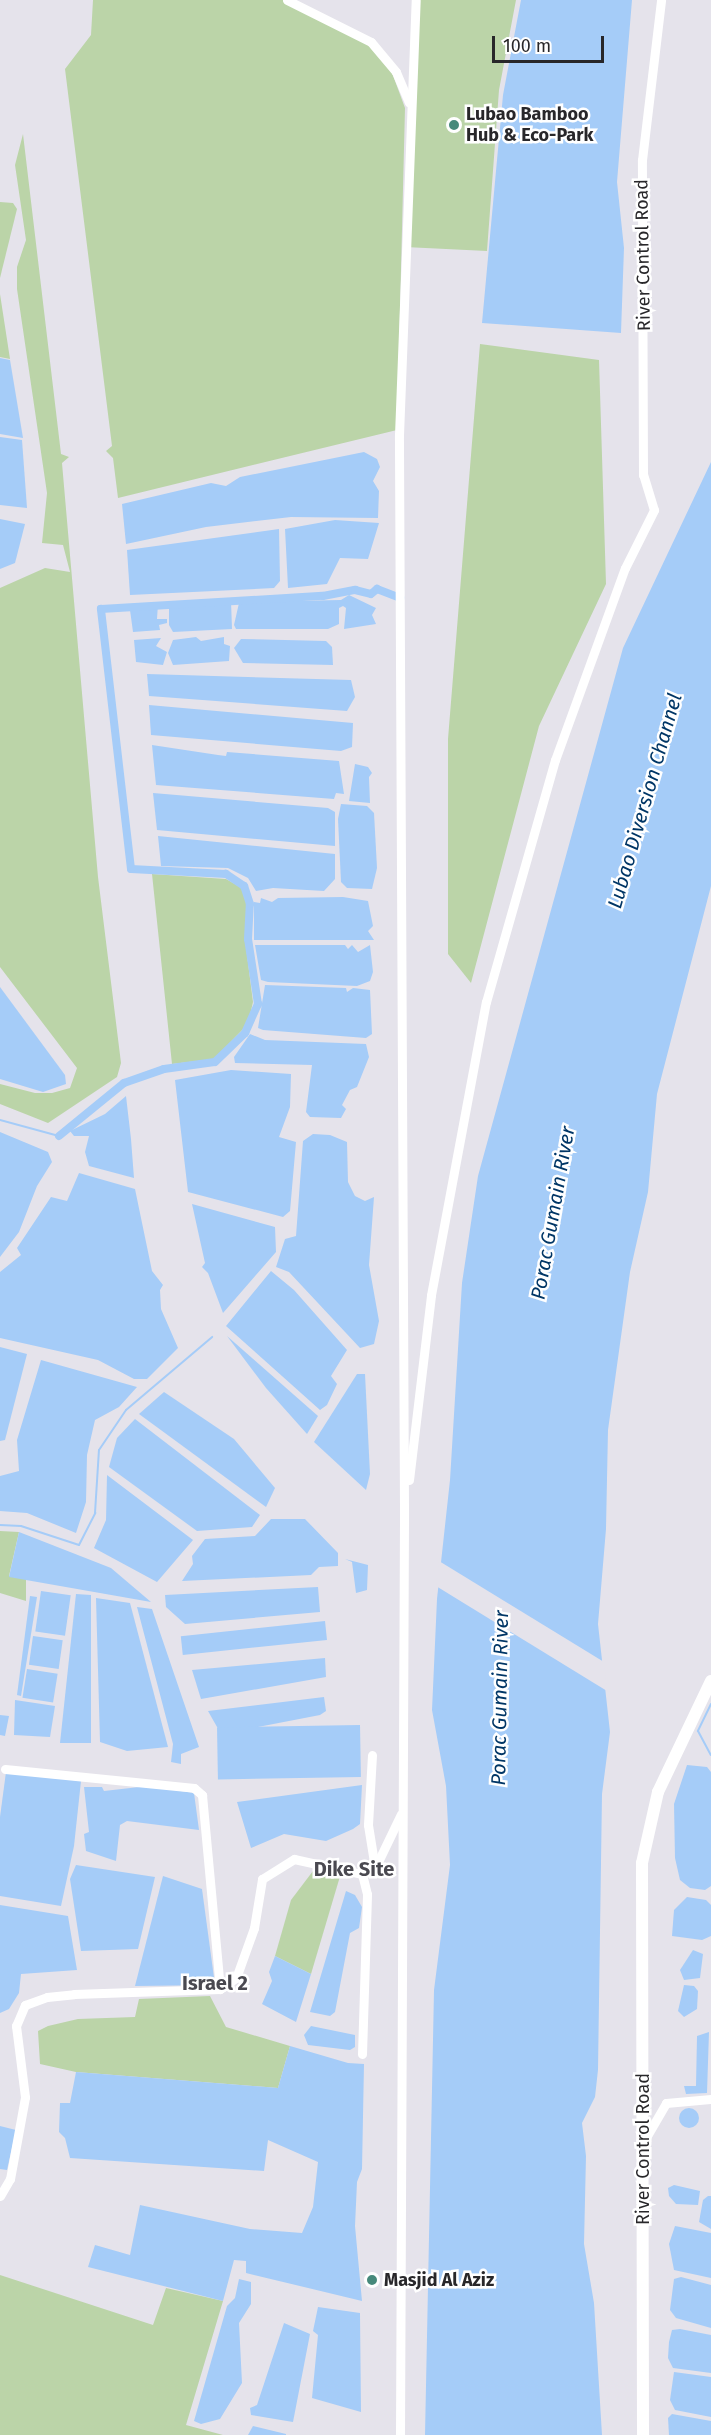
<!DOCTYPE html>
<html>
<head>
<meta charset="utf-8">
<style>
	body { margin:0 }
	#map { position:relative; width:711px; height:2435px; overflow:hidden; background:#e5e3eb; font-family:"Fira Sans",sans-serif }
	div>[style] { position:absolute }
	[style*='--x'] { left:calc(var(--x)*1px); top:calc(var(--y)*1px); width:calc(var(--w)*1px); rotate:calc(var(--a)*1deg) }
	.green>* { inset:0; background:#bbd4a8 }
	.water>* { inset:0; background:#a5ccf8; transform-origin:0 0 }
	.round { border-radius:50% }
	.pier>* { inset:0; background:#e5e3eb }
	.stream>* { height:2px; margin:-1px; padding:0 1px; transform-origin:1px; border-radius:1px; background:#a5ccf8 }
	.canal>* { height:8px; margin:-4px; padding:0 4px; transform-origin:4px; border-radius:4px; background:#a5ccf8 }
	.street>* { height:9px; margin:-4.5px; padding:0 4.5px; transform-origin:4.5px; border-radius:4.5px; background:#fff }
	.secondary>* { height:12px; margin:-6px; padding:0 6px; transform-origin:6px; border-radius:6px; background:#fff }
	.dots>* { width:16px; height:16px; translate:-50% -50%; box-sizing:border-box; border:3px solid #fff; border-radius:50% }
	span { translate:-50% -50%; white-space:nowrap; text-align:center; line-height:1.15; -webkit-text-stroke:5px #fff; paint-order:stroke }
	.poi-label { font-size:18px; color:#28272a; font-weight:700 }
	.left { translate:0 -50%; text-align:left }
	.street-label { font-size:18px; color:#28272a }
	.water-label { font-size:20px; color:#003666; font-style:italic }
	.neighbourhood-label { font-size:20px; color:#4a4950; font-weight:700 }
	.scale { position:absolute; left:492px; top:36px; width:112px; height:27px; box-sizing:border-box; border:3px solid #28272a; border-top:0; padding-left:8px; font-size:18px; line-height:21px; white-space:nowrap; color:#28272a; -webkit-text-stroke:4px #fff; paint-order:stroke }
</style>
</head>
<body>
<div id="map">
	<div class="green">
		<div style="clip-path:polygon(93px 0,286px 0,371px 42px,391px 70px,405px 108px,397px 430px,118px 498px,113px 458px,106px 451px,112px 446px,65px 69px,91px 35px)"></div>
		<div style="clip-path:polygon(420px 0,516px 0,499px 90px,487px 251px,405px 247px)"></div>
		<div style="clip-path:polygon(23px 134px,61px 454px,69px 457px,62px 463px,98px 877px,121px 1063px,117px 1077px,48px 1123px,0 1104px,0 1084px,35px 1093px,52px 1093px,70px 1088px,77px 1068px,0 967px,0 588px,45px 568px,70px 572px,63px 545px,42px 543px,47px 493px,17px 289px,17px 267px,26px 240px,15px 165px)"></div>
		<div style="clip-path:polygon(0 202px,13px 203px,17px 209px,0 278px)"></div>
		<div style="clip-path:polygon(0 294px,10px 359px,0 357px)"></div>
		<div style="clip-path:polygon(480px 344px,599px 360px,606px 584px,539px 726px,471px 983px,448px 954px,448px 739px)"></div>
		<div style="clip-path:polygon(152px 874px,226px 879px,242px 888px,247px 905px,245px 939px,253px 1002px,248px 1024px,214px 1059px,172px 1064px)"></div>
		<div style="clip-path:polygon(0 1531px,19px 1532px,9px 1576px,26px 1579px,26px 1601px,0 1593px)"></div>
		<div style="clip-path:polygon(316px 1867px,341px 1873px,311px 1974px,275px 1956px,291px 1900px)"></div>
		<div style="clip-path:polygon(210px 1996px,226px 2027px,290px 2046px,278px 2088px,76px 2072px,40px 2064px,38px 2031px,48px 2026px,78px 2019px,135px 2017px,139px 1999px)"></div>
		<div style="clip-path:polygon(0 2275px,153px 2325px,166px 2288px,223px 2301px,186px 2425px,223px 2435px,0 2435px)"></div>
	</div>
	<div class="water">
		<div style="clip-path:polygon(521px 0,632px 0,617px 182px,624px 248px,621px 333px,482px 323px,503px 95px)"></div>
		<div style="clip-path:polygon(0 358px,10px 360px,23px 438px,0 434px)"></div>
		<div style="clip-path:polygon(0 437px,22px 440px,27px 508px,0 505px)"></div>
		<div style="clip-path:polygon(364px 452px,377px 459px,380px 467px,373px 481px,379px 491px,378px 518px,291px 517px,206px 527px,126px 544px,122px 504px,211px 483px,226px 486px,240px 477px)"></div>
		<div style="clip-path:polygon(711px 462px,711px 886px,657px 1094px,648px 1192px,630px 1272px,608px 1430px,606px 1529px,598px 1624px,610px 1732px,602px 1794px,598px 2070px,595px 2097px,582px 2123px,586px 2156px,584px 2244px,594px 2303px,602px 2435px,425px 2435px,434px 1990px,450px 1865px,446px 1786px,432px 1710px,437px 1599px,450px 1480px,462px 1283px,478px 1176px,623px 648px)"></div>
		<div style="clip-path:polygon(0 519px,25px 524px,15px 563px,0 569px)"></div>
		<div style="clip-path:polygon(335px 520px,379px 523px,368px 559px,340px 558px,327px 584px,288px 588px,285px 529px)"></div>
		<div style="clip-path:polygon(279px 529px,280px 581px,274px 588px,130px 595px,127px 550px)"></div>
		<div style="clip-path:polygon(349px 595px,376px 608px,372px 615px,376px 624px,344px 629px,346px 608px,343px 606px,339px 608px,339px 624px,328px 629px,236px 629px,234px 625px,239px 603px,244px 602px,341px 600px)"></div>
		<div style="clip-path:polygon(231px 601px,232px 629px,173px 632px,169px 625px,169px 604px)"></div>
		<div style="clip-path:polygon(158px 604px,157px 619px,167px 619px,167px 623px,159px 625px,160px 630px,133px 632px,130px 610px)"></div>
		<div style="clip-path:polygon(196px 637px,201px 641px,224px 637px,224px 644px,230px 646px,229px 661px,173px 665px,168px 653px,173px 640px)"></div>
		<div style="clip-path:polygon(161px 638px,156px 646px,167px 652px,163px 665px,136px 662px,134px 640px)"></div>
		<div style="clip-path:polygon(241px 639px,326px 641px,332px 647px,333px 665px,243px 663px,234px 648px)"></div>
		<div style="clip-path:polygon(147px 674px,351px 680px,355px 697px,347px 711px,149px 696px)"></div>
		<div style="clip-path:polygon(149px 705px,353px 723px,352px 747px,341px 751px,151px 735px)"></div>
		<div style="clip-path:polygon(152px 745px,218px 755px,226px 756px,227px 752px,339px 761px,344px 794px,336px 793px,334px 799px,156px 785px)"></div>
		<div style="clip-path:polygon(355px 764px,368px 767px,372px 773px,369px 777px,370px 803px,349px 801px)"></div>
		<div style="clip-path:polygon(153px 793px,328px 808px,335px 812px,335px 846px,157px 830px)"></div>
		<div style="clip-path:polygon(341px 804px,367px 806px,374px 813px,377px 868px,372px 889px,347px 888px,341px 882px,338px 819px)"></div>
		<div style="clip-path:polygon(158px 836px,335px 854px,335px 879px,324px 891px,273px 888px,256px 891px,248px 878px,228px 868px,161px 866px)"></div>
		<div style="clip-path:polygon(343px 897px,368px 901px,373px 926px,368px 931px,374px 940px,254px 940px,254px 902px,260px 903px,261px 898px,272px 902px,278px 898px)"></div>
		<div style="clip-path:polygon(255px 945px,345px 945px,348px 949px,352px 945px,358px 952px,370px 945px,373px 972px,370px 981px,357px 986px,268px 982px,261px 980px)"></div>
		<div style="clip-path:polygon(265px 985px,346px 988px,347px 992px,353px 988px,370px 990px,372px 1034px,366px 1038px,263px 1030px,258px 1028px)"></div>
		<div style="clip-path:polygon(0 987px,65px 1075px,66px 1084px,43px 1092px,0 1079px)"></div>
		<div style="clip-path:polygon(250px 1034px,265px 1040px,366px 1044px,369px 1057px,357px 1087px,350px 1090px,342px 1105px,346px 1109px,341px 1118px,310px 1117px,306px 1112px,312px 1065px,235px 1063px,234px 1057px)"></div>
		<div style="clip-path:polygon(231px 1070px,291px 1074px,290px 1107px,279px 1137px,296px 1142px,290px 1211px,283px 1217px,188px 1192px,175px 1080px)"></div>
		<div style="clip-path:polygon(126px 1096px,131px 1139px,134px 1178px,89px 1166px,85px 1152px,89px 1136px,74px 1136px,70px 1131px,105px 1114px)"></div>
		<div style="clip-path:polygon(0 1132px,48px 1152px,52px 1162px,37px 1186px,19px 1232px,0 1257px)"></div>
		<div style="clip-path:polygon(313px 1134px,330px 1135px,347px 1142px,348px 1182px,355px 1196px,365px 1201px,374px 1197px,369px 1265px,379px 1321px,374px 1344px,360px 1348px,289px 1272px,276px 1267px,285px 1239px,296px 1236px,303px 1141px)"></div>
		<div style="clip-path:polygon(79px 1173px,135px 1189px,152px 1271px,163px 1285px,160px 1290px,161px 1309px,178px 1348px,147px 1379px,134px 1379px,98px 1360px,0 1338px,0 1272px,21px 1255px,17px 1248px,51px 1197px,67px 1201px)"></div>
		<div style="clip-path:polygon(192px 1204px,275px 1227px,276px 1252px,223px 1313px,208px 1273px,202px 1267px,205px 1263px)"></div>
		<div style="clip-path:polygon(271px 1271px,294px 1290px,347px 1350px,331px 1376px,337px 1384px,327px 1405px,320px 1410px,226px 1326px)"></div>
		<div style="clip-path:polygon(227px 1336px,318px 1416px,307px 1434px,266px 1388px)"></div>
		<div style="clip-path:polygon(0 1347px,27px 1354px,5px 1440px,0 1441px)"></div>
		<div style="clip-path:polygon(41px 1360px,137px 1387px,119px 1407px,95px 1420px,87px 1455px,86px 1502px,76px 1533px,27px 1513px,0 1511px,0 1476px,19px 1471px,17px 1440px)"></div>
		<div style="clip-path:polygon(357px 1374px,365px 1374px,370px 1474px,366px 1490px,314px 1442px)"></div>
		<div style="clip-path:polygon(164px 1392px,234px 1439px,275px 1488px,266px 1507px,139px 1414px)"></div>
		<div style="clip-path:polygon(135px 1419px,260px 1515px,252px 1527px,197px 1531px,109px 1467px,117px 1438px)"></div>
		<div style="clip-path:polygon(107px 1475px,193px 1540px,157px 1582px,94px 1548px,106px 1520px)"></div>
		<div style="clip-path:polygon(271px 1519px,305px 1519px,338px 1553px,338px 1566px,319px 1567px,311px 1575px,182px 1581px,193px 1564px,192px 1556px,205px 1539px,255px 1536px)"></div>
		<div style="clip-path:polygon(19px 1532px,111px 1568px,151px 1602px,9px 1577px)"></div>
		<div style="clip-path:polygon(345px 1559px,368px 1565px,367px 1590px,356px 1593px,352px 1562px)"></div>
		<div style="clip-path:polygon(318px 1587px,320px 1612px,185px 1624px,166px 1607px,165px 1595px)"></div>
		<div style="left:41px;top:1591px;width:30px;height:41px;rotate:8deg"></div>
		<div style="clip-path:polygon(76px 1594px,91px 1595px,91px 1743px,60px 1743px)"></div>
		<div style="clip-path:polygon(30px 1596px,37px 1597px,21px 1696px,17px 1695px)"></div>
		<div style="clip-path:polygon(96px 1598px,130px 1603px,168px 1747px,127px 1751px,100px 1742px)"></div>
		<div style="clip-path:polygon(137px 1607px,152px 1609px,199px 1747px,181px 1754px,181px 1764px,171px 1762px,173px 1744px)"></div>
		<div style="left:325px;top:1621px;width:19px;height:145px;rotate:84deg"></div>
		<div style="left:33px;top:1636px;width:30px;height:29px;rotate:8deg"></div>
		<div style="clip-path:polygon(325px 1658px,326px 1677px,201px 1699px,192px 1670px)"></div>
		<div style="left:27px;top:1669px;width:31px;height:29px;rotate:9deg"></div>
		<div style="clip-path:polygon(324px 1697px,326px 1711px,320px 1715px,221px 1734px,208px 1711px)"></div>
		<div style="clip-path:polygon(15px 1700px,55px 1706px,50px 1737px,14px 1735px)"></div>
		<div style="clip-path:polygon(0 1715px,9px 1716px,5px 1736px,0 1735px)"></div>
		<div style="left:360px;top:1725px;width:52px;height:143px;rotate:89deg"></div>
		<div style="clip-path:polygon(687px 1765px,707px 1767px,711px 1772px,711px 1886px,705px 1890px,690px 1888px,680px 1880px,675px 1858px,674px 1804px)"></div>
		<div style="clip-path:polygon(6px 1772px,81px 1781px,74px 1846px,61px 1906px,0 1896px,0 1817px)"></div>
		<div style="clip-path:polygon(362px 1785px,360px 1824px,353px 1829px,326px 1841px,284px 1834px,251px 1848px,237px 1802px)"></div>
		<div style="clip-path:polygon(148px 1786px,194px 1793px,199px 1830px,127px 1821px,120px 1825px,116px 1861px,86px 1851px,84px 1834px,89px 1832px,84px 1787px,102px 1787px,104px 1791px)"></div>
		<div style="clip-path:polygon(76px 1865px,155px 1877px,138px 1949px,81px 1951px,70px 1879px)"></div>
		<div style="clip-path:polygon(163px 1876px,202px 1889px,215px 1985px,135px 1986px)"></div>
		<div style="clip-path:polygon(346px 1891px,355px 1895px,362px 1907px,359px 1928px,350px 1933px,335px 2012px,330px 2016px,310px 2012px)"></div>
		<div style="clip-path:polygon(687px 1897px,706px 1900px,711px 1905px,711px 1936px,702px 1940px,672px 1936px,674px 1910px)"></div>
		<div style="clip-path:polygon(0 1905px,68px 1916px,77px 1970px,21px 1974px,19px 1993px,9px 2009px,0 2013px)"></div>
		<div style="clip-path:polygon(693px 1950px,703px 1954px,700px 1978px,684px 1980px,680px 1970px)"></div>
		<div style="clip-path:polygon(275px 1956px,311px 1974px,296px 2022px,262px 2004px,272px 1981px,269px 1972px)"></div>
		<div style="clip-path:polygon(684px 1985px,694px 1986px,698px 1991px,697px 2009px,684px 2017px,678px 2011px)"></div>
		<div style="clip-path:polygon(311px 2026px,355px 2035px,355px 2047px,350px 2050px,308px 2045px,304px 2035px)"></div>
		<div style="clip-path:polygon(709px 2032px,707px 2093px,686px 2094px,684px 2086px,696px 2086px,697px 2036px)"></div>
		<div style="clip-path:polygon(290px 2046px,348px 2063px,364px 2064px,362px 2169px,357px 2182px,355px 2226px,362px 2301px,246px 2273px,246px 2261px,234px 2260px,223px 2301px,88px 2267px,95px 2245px,130px 2255px,140px 2205px,250px 2229px,302px 2233px,313px 2207px,318px 2162px,268px 2140px,264px 2171px,70px 2158px,65px 2138px,59px 2132px,60px 2103px,70px 2103px,76px 2072px,278px 2088px)"></div>
		<div class="round" style="left:679px;top:2108px;width:20px;height:20px"></div>
		<div style="clip-path:polygon(0 2126px,16px 2130px,7px 2170px,0 2169px)"></div>
		<div style="clip-path:polygon(674px 2185px,700px 2191px,698px 2205px,676px 2204px,669px 2196px,668px 2188px)"></div>
		<div style="clip-path:polygon(708px 2196px,711px 2196px,711px 2229px,699px 2222px,703px 2200px)"></div>
		<div style="clip-path:polygon(675px 2226px,711px 2233px,711px 2278px,674px 2270px,669px 2244px)"></div>
		<div style="clip-path:polygon(681px 2277px,711px 2285px,711px 2328px,676px 2318px,670px 2310px,674px 2279px)"></div>
		<div style="clip-path:polygon(239px 2279px,251px 2282px,251px 2304px,239px 2323px,242px 2383px,220px 2419px,201px 2424px,194px 2421px,227px 2306px,235px 2298px)"></div>
		<div style="clip-path:polygon(318px 2307px,360px 2313px,361px 2412px,312px 2398px,318px 2335px,313px 2331px)"></div>
		<div style="clip-path:polygon(284px 2323px,310px 2334px,293px 2422px,251px 2415px,250px 2408px,257px 2405px)"></div>
		<div style="clip-path:polygon(680px 2329px,711px 2335px,711px 2373px,673px 2368px,668px 2358px,669px 2342px,672px 2330px)"></div>
		<div style="clip-path:polygon(674px 2372px,711px 2377px,711px 2417px,675px 2410px,670px 2400px)"></div>
		<div style="clip-path:polygon(672px 2414px,711px 2421px,711px 2435px,669px 2435px,668px 2418px)"></div>
		<div style="clip-path:polygon(253px 2426px,286px 2434px,286px 2435px,248px 2435px)"></div>
	</div>
	<div class="pier">
		<div style="clip-path:polygon(439px 1561px,604px 1662px,607px 1691px,436px 1586px)"></div>
	</div>
	<div class="stream">
		<div style="--x:0;--y:1120;--w:61;--a:15.2"></div>
		<div style="--x:0;--y:1525;--w:21;--a:3"></div>
		<div style="--x:21;--y:1526;--w:61;--a:18.1"></div>
		<div style="--x:79;--y:1545;--w:36;--a:-63"></div>
		<div style="--x:95;--y:1513;--w:63;--a:-86.4"></div>
		<div style="--x:99;--y:1450;--w:48;--a:-56"></div>
		<div style="--x:126;--y:1410;--w:113;--a:-40.3"></div>
		<div style="--x:711;--y:1704;--w:30;--a:116"></div>
		<div style="--x:698;--y:1731;--w:27;--a:62"></div>
	</div>
	<div class="canal">
		<div style="--x:59;--y:1136;--w:84;--a:-39.2"></div>
		<div style="--x:124;--y:1083;--w:42;--a:-19.3"></div>
		<div style="--x:164;--y:1069;--w:51;--a:-7.8"></div>
		<div style="--x:215;--y:1062;--w:42;--a:-44"></div>
		<div style="--x:245;--y:1033;--w:32;--a:-66"></div>
		<div style="--x:258;--y:1004;--w:66;--a:-98.7"></div>
		<div style="--x:248;--y:939;--w:35;--a:-87"></div>
		<div style="--x:250;--y:904;--w:19;--a:-108"></div>
		<div style="--x:244;--y:886;--w:22;--a:-146"></div>
		<div style="--x:226;--y:874;--w:95;--a:-177"></div>
		<div style="--x:131;--y:869;--w:262;--a:-96.6"></div>
		<div style="--x:101;--y:609;--w:222;--a:-3.4"></div>
		<div style="--x:323;--y:596;--w:33;--a:-11"></div>
		<div style="--x:355;--y:590;--w:16;--a:14"></div>
		<div style="--x:371;--y:594;--w:8;--a:-40"></div>
		<div style="--x:377;--y:589;--w:25;--a:21"></div>
	</div>
	<div class="street">
		<div style="--x:287;--y:0;--w:94;--a:26.6"></div>
		<div style="--x:371;--y:42;--w:39;--a:50"></div>
		<div style="--x:396;--y:72;--w:33;--a:67"></div>
		<div style="--x:409;--y:1480;--w:186;--a:-83.2"></div>
		<div style="--x:431;--y:1295;--w:298;--a:-79.4"></div>
		<div style="--x:486;--y:1002;--w:252;--a:-74.1"></div>
		<div style="--x:555;--y:760;--w:204;--a:-70"></div>
		<div style="--x:625;--y:568;--w:65;--a:-63.4"></div>
		<div style="--x:654;--y:510;--w:37;--a:-107"></div>
		<div style="--x:643;--y:475;--w:315;--a:-90.2"></div>
		<div style="--x:642;--y:160;--w:161;--a:-83.2"></div>
		<div style="--x:372;--y:1755;--w:70;--a:93.3"></div>
		<div style="--x:368;--y:1825;--w:44;--a:80.8"></div>
		<div style="--x:5;--y:1769;--w:190;--a:5.7"></div>
		<div style="--x:194;--y:1788;--w:11;--a:41"></div>
		<div style="--x:202;--y:1795;--w:195;--a:84.7"></div>
		<div style="--x:362;--y:2054;--w:160;--a:-88.2"></div>
		<div style="--x:367;--y:1894;--w:21;--a:-104"></div>
		<div style="--x:644;--y:2141;--w:44;--a:-59.9"></div>
		<div style="--x:666;--y:2103;--w:45;--a:-5.1"></div>
		<div style="--x:0;--y:2196;--w:20;--a:-60"></div>
		<div style="--x:10;--y:2179;--w:83;--a:-79.6"></div>
		<div style="--x:25;--y:2097;--w:72;--a:-97.2"></div>
		<div style="--x:16;--y:2026;--w:23;--a:-67"></div>
		<div style="--x:25;--y:2005;--w:23;--a:-20"></div>
		<div style="--x:47;--y:1997;--w:27;--a:-6"></div>
		<div style="--x:74;--y:1994;--w:146;--a:-2"></div>
		<div style="--x:220;--y:1989;--w:19;--a:-35"></div>
		<div style="--x:236;--y:1978;--w:53;--a:-70.2"></div>
		<div style="--x:254;--y:1928;--w:50;--a:-80.7"></div>
		<div style="--x:262;--y:1879;--w:38;--a:-32"></div>
		<div style="--x:294;--y:1859;--w:70;--a:12.4"></div>
		<div style="--x:362;--y:1874;--w:14;--a:-25"></div>
		<div style="--x:375;--y:1868;--w:60;--a:-64.3"></div>
		<div style="--x:400;--y:2435;--w:926;--a:-89.75"></div>
		<div style="--x:404;--y:1509;--w:1074;--a:-90.27"></div>
		<div style="--x:399;--y:435;--w:435;--a:-87.8"></div>
	</div>
	<div class="secondary">
		<div style="--x:643;--y:2435;--w:572;--a:-90.1"></div>
		<div style="--x:642;--y:1863;--w:73;--a:-77.3"></div>
		<div style="--x:658;--y:1792;--w:123;--a:-64.5"></div>
	</div>
	<div class="dots">
		<div style="left:454px;top:125px;background:#46897b"></div>
		<div style="left:372px;top:2280px;background:#46897b"></div>
	</div>
	<div class="poi-label">
		<span class="left" style="left:466px;top:125px">Lubao Bamboo<br>Hub &amp; Eco-Park</span>
		<span class="left" style="left:384px;top:2280px">Masjid Al Aziz</span>
	</div>
	<div class="street-label">
		<span style="left:643px;top:255px;rotate:-91deg">River Control Road</span>
		<span style="left:643px;top:2149px;rotate:-90deg">River Control Road</span>
	</div>
	<div class="water-label">
		<span style="left:645px;top:801px;rotate:-74deg">Lubao Diversion Channel</span>
		<span style="left:553px;top:1213px;rotate:-80deg">Porac Gumain River</span>
		<span style="left:500px;top:1698px;rotate:-89deg">Porac Gumain River</span>
	</div>
	<div class="neighbourhood-label">
		<span style="left:354px;top:1869px">Dike Site</span>
		<span style="left:215px;top:1983px">Israel 2</span>
	</div>
	<div class="scale">100 m</div>
</div>
</body>
</html>
